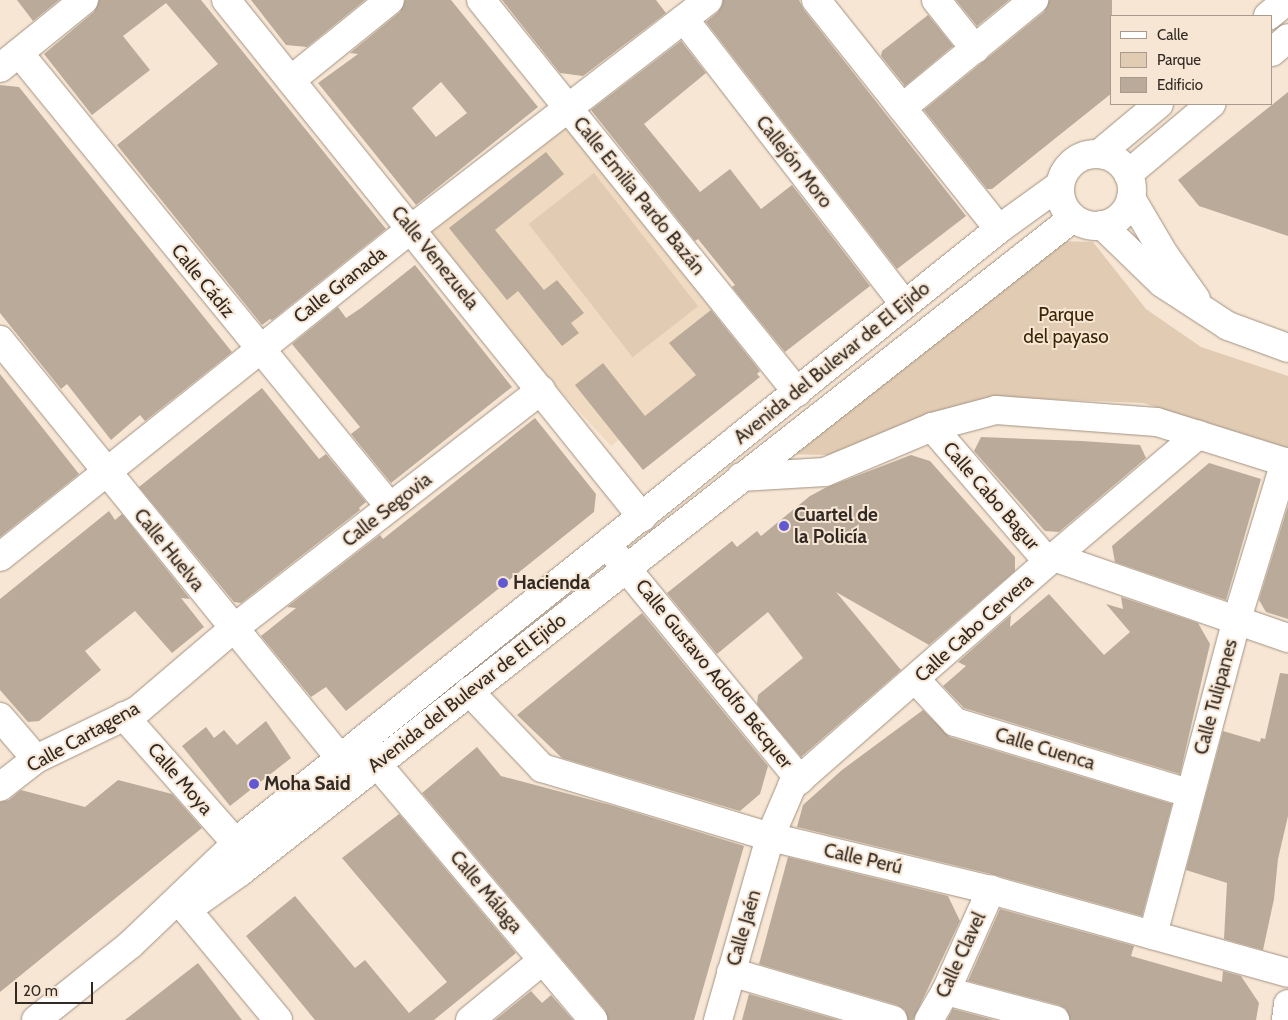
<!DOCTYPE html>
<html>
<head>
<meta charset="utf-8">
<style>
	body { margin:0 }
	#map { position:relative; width:1288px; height:1020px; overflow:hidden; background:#f7e6d4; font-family:Cabin,sans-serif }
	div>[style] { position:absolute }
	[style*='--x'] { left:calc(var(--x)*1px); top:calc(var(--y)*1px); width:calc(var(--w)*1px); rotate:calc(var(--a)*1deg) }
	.built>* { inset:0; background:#f0dac2 }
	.green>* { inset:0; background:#e1cbb3; transform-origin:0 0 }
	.building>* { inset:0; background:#baaa99 }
	.roads { filter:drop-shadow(0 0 1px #a29282) drop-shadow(0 0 1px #a29282) }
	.minor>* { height:28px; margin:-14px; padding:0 14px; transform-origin:14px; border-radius:14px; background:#fff }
	.major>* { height:28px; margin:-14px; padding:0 14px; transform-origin:14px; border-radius:14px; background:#fff }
	.major>.ring { margin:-14px; padding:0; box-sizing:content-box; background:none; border:28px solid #fff; border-radius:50% }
	.dots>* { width:14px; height:14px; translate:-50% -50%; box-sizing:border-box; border:2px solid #f7e6d4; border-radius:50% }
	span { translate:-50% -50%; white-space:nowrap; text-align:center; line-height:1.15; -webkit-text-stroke:4px #f7e6d4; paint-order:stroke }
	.street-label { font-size:19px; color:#312a24 }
	.park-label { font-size:19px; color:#3c2506 }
	.poi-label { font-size:19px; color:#312a24; font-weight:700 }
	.left { translate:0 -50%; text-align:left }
	.legend { position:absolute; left:1110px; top:15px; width:162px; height:90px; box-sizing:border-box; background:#f7e6d4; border:1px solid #a89b8e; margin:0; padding:6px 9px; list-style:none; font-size:15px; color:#312a24 }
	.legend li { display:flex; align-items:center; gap:10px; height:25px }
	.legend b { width:25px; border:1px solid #a89b8e }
	.scale { position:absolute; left:15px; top:982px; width:78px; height:22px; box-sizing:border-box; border:2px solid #312a24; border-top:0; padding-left:6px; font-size:15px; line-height:18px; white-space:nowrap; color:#312a24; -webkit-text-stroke:4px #f7e6d4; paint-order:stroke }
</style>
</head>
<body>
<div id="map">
	<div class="built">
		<div style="clip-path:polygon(569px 108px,723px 301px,671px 343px,698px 378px,611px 446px,411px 229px)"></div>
	</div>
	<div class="green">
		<div style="left:594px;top:173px;width:169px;height:83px;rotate:52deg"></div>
		<div style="clip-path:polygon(1058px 241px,1093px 242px,1146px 309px,1201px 347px,1288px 376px,1288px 448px,1143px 403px,993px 397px,835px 455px,771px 454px)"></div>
	</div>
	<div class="building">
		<div style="clip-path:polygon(17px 0,59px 0,33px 21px)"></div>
		<div style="clip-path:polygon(99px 0,201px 0,386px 229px,272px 320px,270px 319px,262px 325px,117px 145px,218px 64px,166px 3px,123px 36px,150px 70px,92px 115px,44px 54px,94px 12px)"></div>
		<div style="clip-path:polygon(251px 0,365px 0,307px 47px,286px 45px)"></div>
		<div style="clip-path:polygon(evenodd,405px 0,451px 0,538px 107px,416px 205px,318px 83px,358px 54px,350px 53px,400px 12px,405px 0,441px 82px,467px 113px,436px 137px,412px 108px,441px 82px)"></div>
		<div style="clip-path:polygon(502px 0,656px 0,666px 13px,583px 76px,560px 73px)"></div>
		<div style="clip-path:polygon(723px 0,799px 0,804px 10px,966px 216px,897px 269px,706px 22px,718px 12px)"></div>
		<div style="clip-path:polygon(956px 0,1009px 0,977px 26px)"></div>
		<div style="clip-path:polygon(1049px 0,1112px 0,1112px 93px,992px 189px,987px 189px,924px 110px,1044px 12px)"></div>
		<div style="clip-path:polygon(928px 15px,953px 46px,905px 86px,881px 56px,882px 51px)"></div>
		<div style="clip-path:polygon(681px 41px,706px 73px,644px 124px,700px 192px,730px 169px,761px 209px,792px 185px,870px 286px,785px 352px,732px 287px,735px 285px,698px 239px,695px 241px,591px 110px)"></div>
		<div style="clip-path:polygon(0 85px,19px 87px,232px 352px,145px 421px,140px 415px,111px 440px,67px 384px,61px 389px,0 313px)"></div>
		<div style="clip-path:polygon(1288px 92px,1288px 236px,1199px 206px,1178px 180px)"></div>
		<div style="clip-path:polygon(546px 152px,564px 174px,495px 230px,544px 290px,557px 280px,584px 313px,571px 323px,579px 333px,562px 346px,518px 291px,507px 300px,449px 228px)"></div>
		<div style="clip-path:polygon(415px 265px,512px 387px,391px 483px,351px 434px,360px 427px,292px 344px,338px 307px,346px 318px,361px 308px)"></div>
		<div style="clip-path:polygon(711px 310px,760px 371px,757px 374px,760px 377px,643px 470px,575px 385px,603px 363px,645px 416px,696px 375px,669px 343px)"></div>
		<div style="clip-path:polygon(0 374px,79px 474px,0 537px)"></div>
		<div style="clip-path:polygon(262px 388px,319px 459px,326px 454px,366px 502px,359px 508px,360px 510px,241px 603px,234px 602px,139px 487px)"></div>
		<div style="clip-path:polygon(535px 418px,596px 494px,594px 512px,346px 711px,326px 687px,311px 697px,261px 636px,296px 608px,287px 607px,380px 535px,383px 539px)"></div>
		<div style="clip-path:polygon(981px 437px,1082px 441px,1140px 445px,1146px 458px,1059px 532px,1045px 531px,974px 451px)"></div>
		<div style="clip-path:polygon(911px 455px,930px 461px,1015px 557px,1015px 571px,929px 645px,836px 592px,901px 670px,801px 757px,757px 704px,758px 695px,803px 658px,768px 612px,717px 654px,667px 593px,732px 541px,737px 547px,757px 531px,761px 536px,810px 496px,825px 488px)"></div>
		<div style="clip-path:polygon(1209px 463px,1261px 479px,1226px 600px,1115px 562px,1112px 546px)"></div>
		<div style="clip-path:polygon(1288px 506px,1288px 619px,1266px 612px,1259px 600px)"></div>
		<div style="clip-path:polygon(109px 511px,115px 520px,122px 514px,190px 599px,181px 598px,204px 627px,172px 653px,135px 611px,85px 651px,101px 670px,39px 721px,28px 722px,0 690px,0 599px)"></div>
		<div style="clip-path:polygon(1049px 594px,1104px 655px,1130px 632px,1106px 604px,1123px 609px,1121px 597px,1198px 623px,1210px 644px,1180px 774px,964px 708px,943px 686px,966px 666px,958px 662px,1011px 615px,1010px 627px)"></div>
		<div style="clip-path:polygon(642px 613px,768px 766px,760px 794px,740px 811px,562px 758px,517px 715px)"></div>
		<div style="clip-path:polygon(1280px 673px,1288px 674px,1288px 816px,1278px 859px,1274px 899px,1263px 950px,1224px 939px,1227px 883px,1186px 870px,1223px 731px,1260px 742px,1261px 738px,1265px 739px)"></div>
		<div style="clip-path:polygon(923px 710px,950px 737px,1172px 804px,1142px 916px,995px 875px,797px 827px,803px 805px,842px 770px)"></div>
		<div style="clip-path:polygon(266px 721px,291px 758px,230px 806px,182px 746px,206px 727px,214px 738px,224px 730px,237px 745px)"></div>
		<div style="clip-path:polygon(477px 747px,501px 776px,614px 806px,744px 846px,694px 1020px,608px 1020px,605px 1010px,422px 793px)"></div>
		<div style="clip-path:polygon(118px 780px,172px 794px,202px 828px,0 992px,0 802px,9px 800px,21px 790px,85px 807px)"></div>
		<div style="clip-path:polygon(399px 814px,516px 953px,434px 1020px,315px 1020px,246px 936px,295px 896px,355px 968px,365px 960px,409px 1013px,447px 982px,342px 858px)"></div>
		<div style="clip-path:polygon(788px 857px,948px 896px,960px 921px,913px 1020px,908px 1020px,905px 1010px,897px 1005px,759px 964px)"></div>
		<div style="clip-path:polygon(1000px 909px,1134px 946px,1131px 956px,1222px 982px,1223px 971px,1241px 976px,1259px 1003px,1256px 1020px,1070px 1020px,1066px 1009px,1059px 1005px,968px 981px)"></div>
		<div style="clip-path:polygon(198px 963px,242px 1020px,125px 1020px)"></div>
		<div style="clip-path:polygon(531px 991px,542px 1003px,551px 995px,573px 1020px,495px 1020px)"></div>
		<div style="clip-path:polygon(749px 994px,838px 1020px,742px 1020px)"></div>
		<div style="clip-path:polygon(953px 1009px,994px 1020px,947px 1020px)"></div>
	</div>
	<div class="roads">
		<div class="minor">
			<div style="--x:226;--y:0;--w:664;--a:51.18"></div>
			<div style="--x:481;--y:0;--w:504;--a:51.13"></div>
			<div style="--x:816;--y:0;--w:293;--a:51.4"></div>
			<div style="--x:936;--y:0;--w:63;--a:51.5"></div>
			<div style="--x:684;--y:19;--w:360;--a:52.3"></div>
			<div style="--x:19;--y:53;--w:586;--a:50.74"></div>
			<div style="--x:0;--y:68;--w:108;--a:-39"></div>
			<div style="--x:291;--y:80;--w:127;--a:-38.9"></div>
			<div style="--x:902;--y:108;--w:171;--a:-39.3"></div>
			<div style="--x:0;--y:340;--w:539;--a:50.88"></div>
			<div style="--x:932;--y:427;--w:172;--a:49.3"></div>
			<div style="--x:1044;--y:557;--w:10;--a:0"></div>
			<div style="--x:1054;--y:557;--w:248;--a:19.1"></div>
			<div style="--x:741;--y:477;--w:84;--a:-3.4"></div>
			<div style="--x:825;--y:472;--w:116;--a:-22.8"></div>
			<div style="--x:932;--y:427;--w:66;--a:-14.9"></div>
			<div style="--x:996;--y:410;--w:161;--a:4.3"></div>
			<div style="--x:1157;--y:422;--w:134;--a:17.4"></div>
			<div style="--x:1285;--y:462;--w:164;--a:107"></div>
			<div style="--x:1237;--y:619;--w:327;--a:104.9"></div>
			<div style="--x:607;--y:545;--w:304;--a:50.6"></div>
			<div style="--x:0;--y:557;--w:526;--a:-38.59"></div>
			<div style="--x:411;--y:229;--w:375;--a:-37.6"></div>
			<div style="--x:916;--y:680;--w:57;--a:47.1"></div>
			<div style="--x:955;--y:722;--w:245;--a:16.9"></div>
			<div style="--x:469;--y:691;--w:106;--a:46.5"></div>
			<div style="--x:542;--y:768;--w:238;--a:16.8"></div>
			<div style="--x:770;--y:837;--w:227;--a:13.5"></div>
			<div style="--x:991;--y:890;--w:308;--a:15.6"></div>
			<div style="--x:124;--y:716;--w:169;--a:48.6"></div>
			<div style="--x:0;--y:717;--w:55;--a:49.4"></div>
			<div style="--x:377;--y:764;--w:335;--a:49.8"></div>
			<div style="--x:0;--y:787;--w:46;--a:-37.9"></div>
			<div style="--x:36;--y:759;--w:113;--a:-25.7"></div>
			<div style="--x:138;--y:710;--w:125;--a:-40.5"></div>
			<div style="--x:233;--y:629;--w:390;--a:-37.8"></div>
			<div style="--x:203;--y:892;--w:24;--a:135"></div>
			<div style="--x:186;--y:909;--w:144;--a:50.3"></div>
			<div style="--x:731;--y:972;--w:169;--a:16.5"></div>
			<div style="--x:946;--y:991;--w:113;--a:14.9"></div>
			<div style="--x:470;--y:1020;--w:94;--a:-39.4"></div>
			<div style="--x:718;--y:1020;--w:190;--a:-74.1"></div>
			<div style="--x:770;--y:837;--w:56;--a:-66.7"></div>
			<div style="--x:792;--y:786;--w:348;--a:-41.2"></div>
			<div style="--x:1054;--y:557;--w:189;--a:-40.3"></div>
			<div style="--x:929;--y:1020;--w:34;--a:-60"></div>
			<div style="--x:946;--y:991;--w:111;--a:-66"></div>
			<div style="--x:1286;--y:1020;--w:16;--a:-83"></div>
		</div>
		<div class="major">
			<div style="--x:1268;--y:16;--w:26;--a:-39"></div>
			<div style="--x:1272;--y:52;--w:21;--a:-41"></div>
			<div style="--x:1099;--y:154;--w:78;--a:-39.8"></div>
			<div class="ring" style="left:1060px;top:154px;width:44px;height:44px"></div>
			<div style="--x:1128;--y:174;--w:109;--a:-40.1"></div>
			<div style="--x:1131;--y:198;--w:65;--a:59.5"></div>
			<div style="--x:1164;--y:254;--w:55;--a:54.6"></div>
			<div style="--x:1102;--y:225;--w:83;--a:44"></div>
			<div style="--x:1162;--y:283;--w:79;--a:33.1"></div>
			<div style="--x:1228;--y:326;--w:64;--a:20.1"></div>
			<div style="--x:189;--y:908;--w:62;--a:-35.2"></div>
			<div style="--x:240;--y:872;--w:1059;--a:-38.14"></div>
			<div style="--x:36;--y:1020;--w:120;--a:-38.6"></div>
			<div style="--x:130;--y:945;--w:162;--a:-43.7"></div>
			<div style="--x:247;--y:833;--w:965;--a:-38.77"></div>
			<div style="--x:999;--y:229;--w:75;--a:-35.8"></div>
		</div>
	</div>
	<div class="dots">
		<div style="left:784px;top:526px;background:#6259d2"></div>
		<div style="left:503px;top:583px;background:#6259d2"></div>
		<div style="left:254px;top:784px;background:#6259d2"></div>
	</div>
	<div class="street-label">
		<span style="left:794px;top:162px;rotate:52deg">Callejón Moro</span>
		<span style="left:639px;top:196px;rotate:51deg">Calle Emilia Pardo Bazán</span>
		<span style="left:435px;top:258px;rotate:51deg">Calle Venezuela</span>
		<span style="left:203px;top:281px;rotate:51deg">Calle Cádiz</span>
		<span style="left:340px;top:285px;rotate:-38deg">Calle Granada</span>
		<span style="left:832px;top:363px;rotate:-39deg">Avenida del Bulevar de El Ejido</span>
		<span style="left:991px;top:496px;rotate:49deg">Calle Cabo Bagur</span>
		<span style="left:387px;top:510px;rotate:-38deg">Calle Segovia</span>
		<span style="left:169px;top:550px;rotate:51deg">Calle Huelva</span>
		<span style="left:974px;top:628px;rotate:-42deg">Calle Cabo Cervera</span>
		<span style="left:714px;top:674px;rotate:51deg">Calle Gustavo Adolfo Bécquer</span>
		<span style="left:467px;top:693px;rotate:-38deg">Avenida del Bulevar de El Ejido</span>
		<span style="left:1216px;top:697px;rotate:-75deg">Calle Tulipanes</span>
		<span style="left:83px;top:737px;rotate:-29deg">Calle Cartagena</span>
		<span style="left:1045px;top:749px;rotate:17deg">Calle Cuenca</span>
		<span style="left:180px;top:779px;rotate:49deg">Calle Moya</span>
		<span style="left:863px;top:859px;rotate:13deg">Calle Perú</span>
		<span style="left:486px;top:892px;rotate:50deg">Calle Málaga</span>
		<span style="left:744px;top:928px;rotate:-74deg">Calle Jaén</span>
		<span style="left:961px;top:955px;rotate:-65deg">Calle Clavel</span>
	</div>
	<div class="park-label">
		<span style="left:1066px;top:326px">Parque<br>del payaso</span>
	</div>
	<div class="poi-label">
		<span class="left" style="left:794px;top:526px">Cuartel de<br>la Policía</span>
		<span class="left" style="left:513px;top:583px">Hacienda</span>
		<span class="left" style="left:264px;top:784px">Moha Said</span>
	</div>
	<ul class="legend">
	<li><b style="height:6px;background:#fff"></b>Calle</li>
	<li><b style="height:14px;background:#e1cbb3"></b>Parque</li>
	<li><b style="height:14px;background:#baaa99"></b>Edificio</li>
	</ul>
	<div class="scale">20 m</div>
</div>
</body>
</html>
